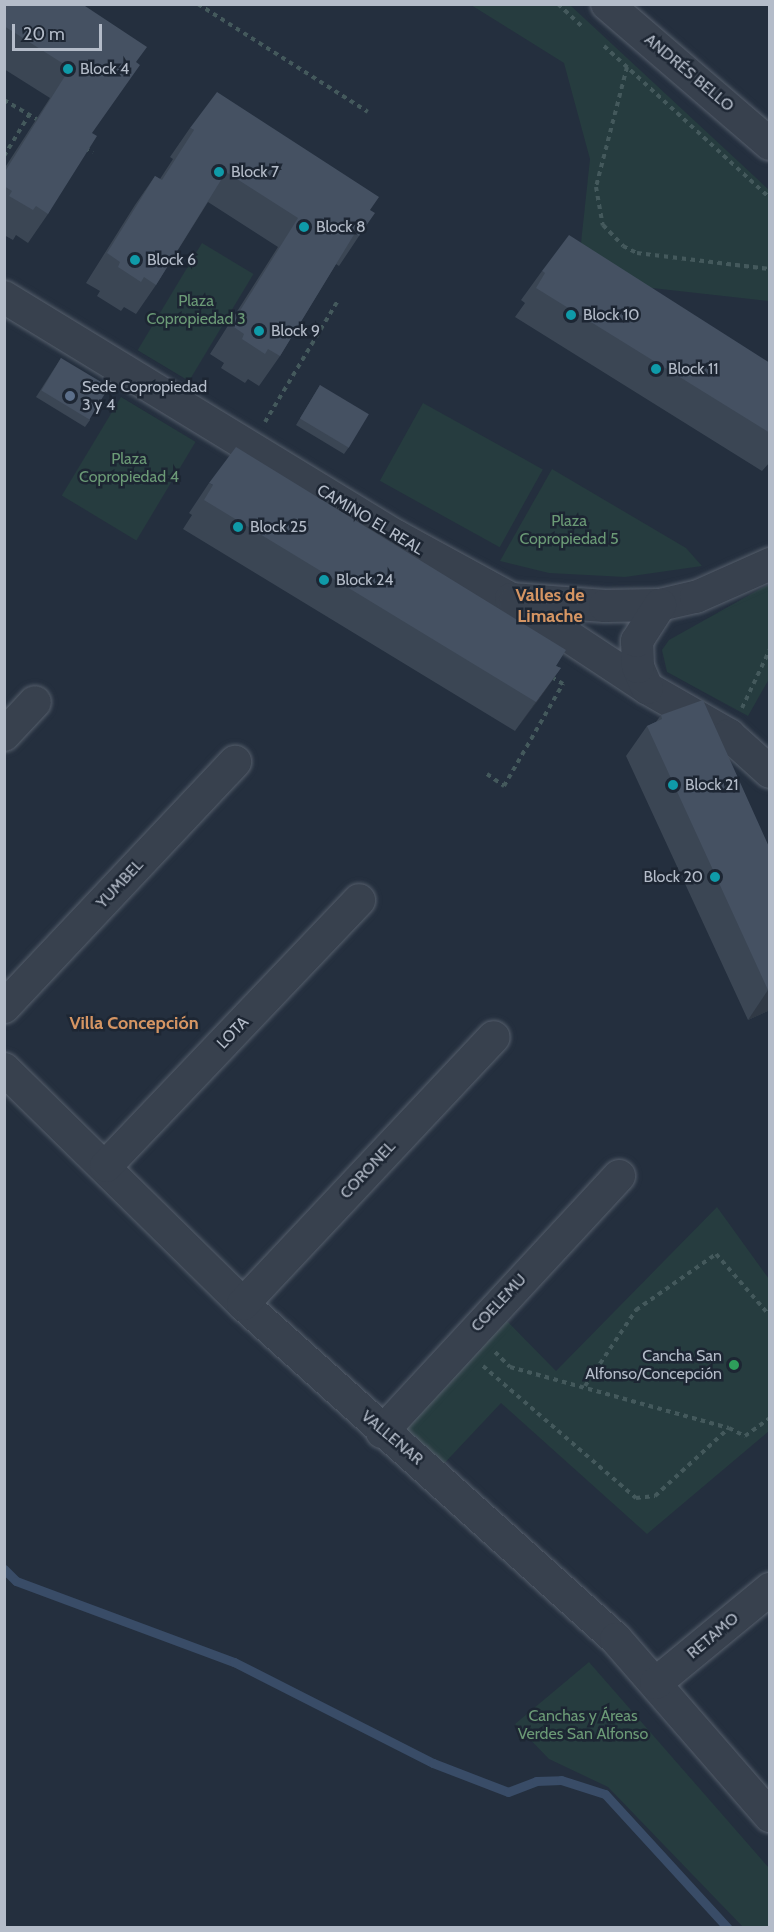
<!DOCTYPE html>
<html>
<head>
<meta charset="utf-8">
<style>
	body { margin:0 }
	#map { position:relative; width:774px; height:1932px; overflow:hidden; background:#242f3e; font-family:Cabin,sans-serif }
	div>[style] { position:absolute }
	[style*='--x'] { left:calc(var(--x)*1px); top:calc(var(--y)*1px); width:calc(var(--w)*1px); rotate:calc(var(--a)*1deg) }
	.green>* { inset:0; background:#263c3f; transform-origin:0 0 }
	.stream>* { height:9px; margin:-4.5px; padding:0 4.5px; transform-origin:4.5px; border-radius:4.5px; background:#394c67 }
	.path>* { height:4px; margin-top:-2px; transform-origin:0; background:repeating-linear-gradient(90deg,#44595c 0 4.5px,transparent 0 9px) }
	.roads { filter:drop-shadow(0 0 2px #565f6c) drop-shadow(0 0 2px #565f6c) }
	.street>* { height:32px; margin:-16px; padding:0 16px; transform-origin:16px; border-radius:16px; background:#38414e }
	.wall>* { inset:0; background:#3b4654 }
	.shaded-wall>* { inset:0; background:#303945 }
	.building>* { inset:0; background:#455162; transform-origin:0 0 }
	.dots>* { width:16px; height:16px; translate:-50% -50%; box-sizing:border-box; border:3px solid #1d2633; border-radius:50% }
	span { translate:-50% -50%; white-space:nowrap; text-align:center; line-height:1.15; -webkit-text-stroke:5px #1d2633; paint-order:stroke }
	.poi-label { font-size:16px; color:#b4bcc9 }
	.left { translate:0 -50%; text-align:left }
	.right { translate:-100% -50%; text-align:right }
	.street-label { font-size:16px; color:#b4bcc9 }
	.park-label { font-size:16px; color:#6b9a76 }
	.neighbourhood-label { font-size:18px; color:#d59563; font-weight:700 }
	.frame { position:absolute; inset:0; border:6px solid #b4bcc9; pointer-events:none }
	.scale { position:absolute; left:12px; top:24px; width:90px; height:27px; box-sizing:border-box; border:3px solid #b4bcc9; border-top:0; padding-left:8px; font-size:18px; line-height:21px; white-space:nowrap; color:#b4bcc9; -webkit-text-stroke:4px #1d2633; paint-order:stroke }
</style>
</head>
<body>
<div id="map">
	<div class="green">
		<div style="clip-path:polygon(471px 5px,570px 5px,769px 190px,769px 301px,634px 286px,581px 243px,590px 159px,564px 63px)"></div>
		<div style="left:202px;top:243px;width:60px;height:125px;rotate:31deg"></div>
		<div style="left:121px;top:397px;width:87px;height:115px;rotate:31deg"></div>
		<div style="left:423px;top:403px;width:137px;height:89px;rotate:29deg"></div>
		<div style="clip-path:polygon(552px 469px,686px 548px,702px 566px,625px 577px,549px 573px,500px 561px)"></div>
		<div style="clip-path:polygon(769px 584px,769px 679px,748px 716px,667px 672px,662px 650px,669px 640px)"></div>
		<div style="clip-path:polygon(717px 1207px,769px 1279px,769px 1431px,647px 1534px,501px 1403px,437px 1471px,394px 1431px,505px 1319px,556px 1371px)"></div>
		<div style="clip-path:polygon(589px 1662px,769px 1868px,769px 1927px,743px 1927px,608px 1787px,549px 1759px,515px 1724px)"></div>
	</div>
	<div class="stream">
		<div style="--x:4;--y:1569;--w:17;--a:45"></div>
		<div style="--x:16;--y:1581;--w:233;--a:20.4"></div>
		<div style="--x:234;--y:1662;--w:223;--a:26.9"></div>
		<div style="--x:433;--y:1763;--w:80;--a:21.1"></div>
		<div style="--x:508;--y:1792;--w:30;--a:-21"></div>
		<div style="--x:536;--y:1781;--w:25;--a:-2"></div>
		<div style="--x:561;--y:1780;--w:46;--a:17.7"></div>
		<div style="--x:605;--y:1794;--w:182;--a:47.5"></div>
	</div>
	<div class="path">
		<div style="--x:198;--y:4;--w:201;--a:32.4"></div>
		<div style="--x:558;--y:4;--w:34;--a:43"></div>
		<div style="--x:604;--y:46;--w:225;--a:42.5"></div>
		<div style="--x:627;--y:67;--w:124;--a:104.5"></div>
		<div style="--x:596;--y:187;--w:39;--a:80"></div>
		<div style="--x:603;--y:225;--w:29;--a:46"></div>
		<div style="--x:623;--y:246;--w:16;--a:27"></div>
		<div style="--x:637;--y:253;--w:134;--a:6.9"></div>
		<div style="--x:4;--y:100;--w:42;--a:30.3"></div>
		<div style="--x:85;--y:148;--w:9;--a:32"></div>
		<div style="--x:4;--y:156;--w:48;--a:-58.6"></div>
		<div style="--x:265;--y:422;--w:140;--a:-59"></div>
		<div style="--x:742;--y:708;--w:65;--a:-64.6"></div>
		<div style="--x:487;--y:774;--w:21;--a:35"></div>
		<div style="--x:504;--y:786;--w:118;--a:-60"></div>
		<div style="--x:563;--y:684;--w:13;--a:-148"></div>
		<div style="--x:495;--y:1352;--w:21;--a:45"></div>
		<div style="--x:510;--y:1367;--w:227;--a:15.6"></div>
		<div style="--x:729;--y:1428;--w:18;--a:27"></div>
		<div style="--x:745;--y:1436;--w:31;--a:-36"></div>
		<div style="--x:483;--y:1366;--w:202;--a:40.8"></div>
		<div style="--x:636;--y:1498;--w:19;--a:-6"></div>
		<div style="--x:655;--y:1496;--w:100;--a:-42.6"></div>
		<div style="--x:585;--y:1386;--w:92;--a:-56.1"></div>
		<div style="--x:636;--y:1310;--w:98;--a:-35"></div>
		<div style="--x:716;--y:1254;--w:82;--a:48.9"></div>
	</div>
	<div class="roads">
		<div class="street">
			<div style="--x:607;--y:4;--w:215;--a:40.7"></div>
			<div style="--x:4;--y:297;--w:459;--a:31.4"></div>
			<div style="--x:396;--y:536;--w:131;--a:28.7"></div>
			<div style="--x:511;--y:599;--w:94;--a:4.3"></div>
			<div style="--x:605;--y:606;--w:55;--a:-1"></div>
			<div style="--x:660;--y:605;--w:37;--a:-13"></div>
			<div style="--x:696;--y:597;--w:81;--a:-24"></div>
			<div style="--x:515;--y:601;--w:158;--a:33.4"></div>
			<div style="--x:647;--y:688;--w:95;--a:29.8"></div>
			<div style="--x:729;--y:735;--w:55;--a:42.1"></div>
			<div style="--x:647;--y:688;--w:23;--a:-113"></div>
			<div style="--x:638;--y:667;--w:26;--a:-92"></div>
			<div style="--x:637;--y:641;--w:43;--a:-57.4"></div>
			<div style="--x:4;--y:735;--w:45;--a:-46.8"></div>
			<div style="--x:4;--y:1007;--w:337;--a:-46.7"></div>
			<div style="--x:4;--y:1069;--w:335;--a:44.5"></div>
			<div style="--x:243;--y:1304;--w:501;--a:41.93"></div>
			<div style="--x:616;--y:1639;--w:235;--a:49"></div>
			<div style="--x:106;--y:1166;--w:367;--a:-46.4"></div>
			<div style="--x:243;--y:1304;--w:366;--a:-46.8"></div>
			<div style="--x:382;--y:1432;--w:349;--a:-47.2"></div>
			<div style="--x:656;--y:1683;--w:148;--a:-39.5"></div>
		</div>
	</div>
	<div class="wall">
		<div style="clip-path:polygon(4px 4px,82px 4px,92px 133px,48px 214px,28px 243px,16px 235px,13px 240px,4px 235px,4px 169px,50px 98px,4px 69px)"></div>
		<div style="clip-path:polygon(190px 128px,370px 210px,359px 236px,339px 266px,336px 264px,280px 356px,259px 386px,248px 379px,245px 383px,221px 368px,224px 363px,210px 354px,278px 247px,208px 202px,156px 285px,136px 314px,124px 307px,121px 311px,97px 296px,100px 291px,86px 283px,135px 205px,155px 176px,160px 179px,173px 159px,170px 157px)"></div>
		<div style="clip-path:polygon(542px 271px,770px 363px,770px 462px,762px 471px,515px 317px,525px 303px,521px 300px)"></div>
		<div style="clip-path:polygon(61px 358px,90px 420px,85px 427px,36px 397px)"></div>
		<div style="clip-path:polygon(320px 385px,349px 447px,344px 454px,296px 425px)"></div>
		<div style="clip-path:polygon(209px 483px,556px 666px,561px 668px,515px 731px,183px 529px,192px 515px,189px 513px)"></div>
		<div style="clip-path:polygon(661px 715px,770px 849px,770px 1010px,748px 1020px,626px 756px,647px 726px,656px 722px)"></div>
	</div>
	<div class="shaded-wall">
		<div style="clip-path:polygon(561px 668px,540px 698px,515px 731px,536px 702px)"></div>
		<div style="clip-path:polygon(768px 990px,770px 990px,770px 1010px,748px 1020px)"></div>
	</div>
	<div class="building">
		<div style="clip-path:polygon(4px 4px,82px 4px,147px 47px,136px 62px,140px 65px,92px 133px,97px 136px,48px 214px,36px 206px,33px 210px,9px 196px,12px 191px,4px 186px,4px 173px,70px 68px,4px 26px)"></div>
		<div style="clip-path:polygon(217px 92px,379px 197px,370px 210px,375px 213px,359px 236px,355px 233px,280px 356px,268px 349px,265px 354px,242px 339px,244px 334px,231px 325px,298px 218px,226px 172px,156px 285px,144px 277px,141px 282px,118px 267px,120px 262px,107px 253px,155px 176px,162px 180px,194px 130px,190px 128px)"></div>
		<div style="clip-path:polygon(569px 235px,770px 363px,770px 433px,536px 288px,545px 273px,542px 271px)"></div>
		<div style="left:61px;top:358px;width:56px;height:38px;rotate:31deg"></div>
		<div style="left:320px;top:385px;width:57px;height:39px;rotate:31deg"></div>
		<div style="clip-path:polygon(236px 447px,566px 650px,556px 666px,561px 668px,536px 702px,204px 500px,213px 485px,209px 483px)"></div>
		<div style="clip-path:polygon(703px 700px,770px 849px,770px 990px,768px 990px,647px 726px,662px 719px,661px 715px)"></div>
	</div>
	<div class="dots">
		<div style="left:68px;top:69px;background:#0f9aa8"></div>
		<div style="left:219px;top:172px;background:#0f9aa8"></div>
		<div style="left:304px;top:227px;background:#0f9aa8"></div>
		<div style="left:135px;top:260px;background:#0f9aa8"></div>
		<div style="left:571px;top:315px;background:#0f9aa8"></div>
		<div style="left:259px;top:331px;background:#0f9aa8"></div>
		<div style="left:656px;top:369px;background:#0f9aa8"></div>
		<div style="left:70px;top:396px;background:#5c6f8a"></div>
		<div style="left:238px;top:527px;background:#0f9aa8"></div>
		<div style="left:324px;top:580px;background:#0f9aa8"></div>
		<div style="left:673px;top:785px;background:#0f9aa8"></div>
		<div style="left:715px;top:877px;background:#0f9aa8"></div>
		<div style="left:734px;top:1365px;background:#2e9e5b"></div>
	</div>
	<div class="poi-label">
		<span class="left" style="left:80px;top:69px">Block 4</span>
		<span class="left" style="left:231px;top:172px">Block 7</span>
		<span class="left" style="left:316px;top:227px">Block 8</span>
		<span class="left" style="left:147px;top:260px">Block 6</span>
		<span class="left" style="left:583px;top:315px">Block 10</span>
		<span class="left" style="left:271px;top:331px">Block 9</span>
		<span class="left" style="left:668px;top:369px">Block 11</span>
		<span class="left" style="left:82px;top:396px">Sede Copropiedad<br>3 y 4</span>
		<span class="left" style="left:250px;top:527px">Block 25</span>
		<span class="left" style="left:336px;top:580px">Block 24</span>
		<span class="left" style="left:685px;top:785px">Block 21</span>
		<span class="right" style="left:703px;top:877px">Block 20</span>
		<span class="right" style="left:722px;top:1365px">Cancha San<br>Alfonso/Concepción</span>
	</div>
	<div class="street-label">
		<span style="left:689px;top:73px;rotate:40deg">ANDRÉS BELLO</span>
		<span style="left:370px;top:520px;rotate:31deg">CAMINO EL REAL</span>
		<span style="left:120px;top:884px;rotate:-47deg">YUMBEL</span>
		<span style="left:233px;top:1033px;rotate:-46deg">LOTA</span>
		<span style="left:368px;top:1170px;rotate:-47deg">CORONEL</span>
		<span style="left:499px;top:1303px;rotate:-47deg">COELEMU</span>
		<span style="left:392px;top:1438px;rotate:40deg">VALLENAR</span>
		<span style="left:713px;top:1636px;rotate:-40deg">RETAMO</span>
	</div>
	<div class="park-label">
		<span style="left:196px;top:310px">Plaza<br>Copropiedad 3</span>
		<span style="left:129px;top:468px">Plaza<br>Copropiedad 4</span>
		<span style="left:569px;top:530px">Plaza<br>Copropiedad 5</span>
		<span style="left:583px;top:1725px">Canchas y Áreas<br>Verdes San Alfonso</span>
	</div>
	<div class="neighbourhood-label">
		<span style="left:550px;top:606px">Valles de<br>Limache</span>
		<span style="left:134px;top:1023px">Villa Concepción</span>
	</div>
	<div class="frame"></div>
	<div class="scale">20 m</div>
</div>
</body>
</html>
